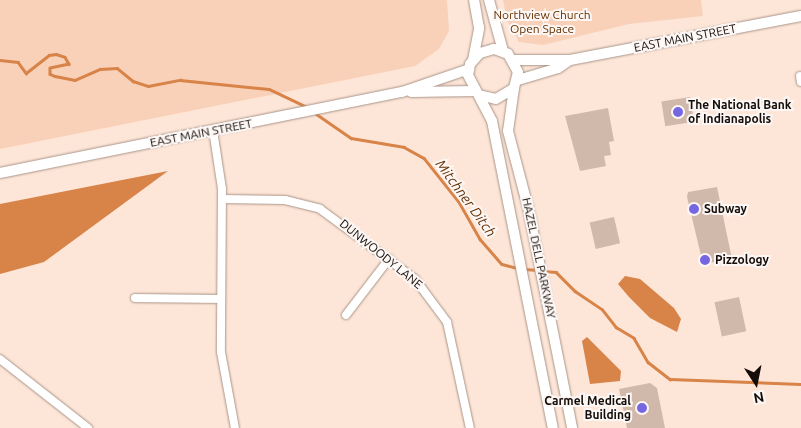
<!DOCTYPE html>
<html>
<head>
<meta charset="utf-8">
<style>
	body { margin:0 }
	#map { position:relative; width:801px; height:428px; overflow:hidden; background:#fde6d8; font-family:Ubuntu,sans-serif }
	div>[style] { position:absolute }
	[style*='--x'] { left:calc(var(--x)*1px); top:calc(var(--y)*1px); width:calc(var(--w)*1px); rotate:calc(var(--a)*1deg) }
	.green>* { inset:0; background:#f9d1b9 }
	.water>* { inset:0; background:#d88348 }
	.stream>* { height:2.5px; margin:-1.25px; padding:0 1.25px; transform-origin:1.25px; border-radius:1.25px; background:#d88348 }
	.building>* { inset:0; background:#d0b9ab; transform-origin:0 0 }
	.roads { filter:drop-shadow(0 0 1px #aa9487) drop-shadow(0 0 1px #aa9487) }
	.minor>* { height:8px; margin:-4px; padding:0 4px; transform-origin:4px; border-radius:4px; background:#fff }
	.secondary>* { height:10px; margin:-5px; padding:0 5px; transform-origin:5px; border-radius:5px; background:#fff }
	.dots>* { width:14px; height:14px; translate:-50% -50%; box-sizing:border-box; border:2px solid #fcf7f5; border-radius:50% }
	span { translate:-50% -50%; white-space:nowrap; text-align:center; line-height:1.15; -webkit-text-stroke:4px #fcf7f5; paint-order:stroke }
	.park-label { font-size:12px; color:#652f00 }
	.street-label { font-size:12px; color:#140c08 }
	.poi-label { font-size:12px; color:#140c08; font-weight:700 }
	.left { translate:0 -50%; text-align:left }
	.right { translate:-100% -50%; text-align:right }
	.water-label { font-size:14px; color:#662f00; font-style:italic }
	.north { position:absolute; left:731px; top:358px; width:50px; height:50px; -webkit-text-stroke:4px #fcf7f5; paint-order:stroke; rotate:169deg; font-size:14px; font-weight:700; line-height:20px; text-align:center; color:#140c08 }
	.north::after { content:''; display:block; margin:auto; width:18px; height:22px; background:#140c08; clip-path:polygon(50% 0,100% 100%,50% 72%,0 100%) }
</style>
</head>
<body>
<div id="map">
	<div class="green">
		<div style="clip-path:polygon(0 0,447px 0,449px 31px,439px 49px,415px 66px,0 149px)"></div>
		<div style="clip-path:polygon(503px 0,701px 0,703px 16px,629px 24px,543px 45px,519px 42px,507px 20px)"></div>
	</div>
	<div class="water">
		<div style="clip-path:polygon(168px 171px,44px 262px,0 274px,0 204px)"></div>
		<div style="clip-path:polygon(625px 276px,640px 279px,674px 308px,681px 319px,677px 332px,650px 318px,629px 297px,618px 284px)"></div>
		<div style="clip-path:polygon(587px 337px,621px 371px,620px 381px,590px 384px,582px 341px)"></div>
	</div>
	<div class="stream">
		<div style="--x:0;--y:60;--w:18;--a:6"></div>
		<div style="--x:18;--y:62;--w:14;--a:54"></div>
		<div style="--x:26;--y:73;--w:29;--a:-38"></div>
		<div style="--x:49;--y:55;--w:7;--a:-8"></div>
		<div style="--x:56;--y:54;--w:9;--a:18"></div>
		<div style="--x:65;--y:57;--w:8;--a:60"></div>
		<div style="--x:69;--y:64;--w:19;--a:168"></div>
		<div style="--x:50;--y:68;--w:6;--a:90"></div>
		<div style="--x:50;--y:74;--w:5;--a:22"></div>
		<div style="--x:55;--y:76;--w:20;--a:11"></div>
		<div style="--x:75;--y:80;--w:27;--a:-24"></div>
		<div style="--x:100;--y:69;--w:17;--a:-3"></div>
		<div style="--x:117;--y:68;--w:21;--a:39"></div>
		<div style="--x:133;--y:81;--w:16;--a:18"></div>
		<div style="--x:148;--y:86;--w:33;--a:-11"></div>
		<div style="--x:180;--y:80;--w:89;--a:5.8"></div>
		<div style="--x:269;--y:89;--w:42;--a:25.3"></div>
		<div style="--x:315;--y:113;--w:44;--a:34.8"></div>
		<div style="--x:351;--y:138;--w:54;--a:9.6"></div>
		<div style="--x:404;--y:147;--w:23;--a:29"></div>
		<div style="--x:424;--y:158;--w:56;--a:51.5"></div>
		<div style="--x:459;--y:202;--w:43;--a:60.4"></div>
		<div style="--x:480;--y:239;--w:33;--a:49"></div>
		<div style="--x:502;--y:264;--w:16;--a:15"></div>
		<div style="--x:525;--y:269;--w:12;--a:5"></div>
		<div style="--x:543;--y:271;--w:13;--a:4"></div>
		<div style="--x:556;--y:272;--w:27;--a:45"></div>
		<div style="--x:575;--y:291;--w:32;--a:34"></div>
		<div style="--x:602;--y:309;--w:23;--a:52"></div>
		<div style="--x:616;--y:327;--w:21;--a:31"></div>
		<div style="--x:634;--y:338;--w:28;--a:60"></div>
		<div style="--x:648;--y:362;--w:28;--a:38"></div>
		<div style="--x:670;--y:379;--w:131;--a:2.2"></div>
	</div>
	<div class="building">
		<div style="left:690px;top:97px;width:25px;height:29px;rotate:81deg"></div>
		<div style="clip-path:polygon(608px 108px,614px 141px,609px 142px,611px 155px,604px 156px,606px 166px,580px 171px,565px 116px)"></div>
		<div style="clip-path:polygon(717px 187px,732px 259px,703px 264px,687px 197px,688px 192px)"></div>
		<div style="left:614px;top:217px;width:27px;height:25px;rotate:77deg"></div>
		<div style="left:739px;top:297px;width:35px;height:25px;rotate:78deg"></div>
		<div style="clip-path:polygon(650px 383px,657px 388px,665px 428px,627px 428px,619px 389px)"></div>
	</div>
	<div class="roads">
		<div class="minor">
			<div style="--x:800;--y:76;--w:6;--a:81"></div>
			<div style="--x:213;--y:130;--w:60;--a:81.3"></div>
			<div style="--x:222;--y:189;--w:163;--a:90.4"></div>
			<div style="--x:221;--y:352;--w:77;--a:79.6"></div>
			<div style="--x:222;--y:199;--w:63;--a:0.9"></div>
			<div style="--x:285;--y:200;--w:36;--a:14"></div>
			<div style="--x:320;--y:209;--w:118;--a:36.4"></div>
			<div style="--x:415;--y:279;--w:54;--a:53.3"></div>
			<div style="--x:447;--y:322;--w:108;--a:77.8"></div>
			<div style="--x:135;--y:298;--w:85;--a:0.7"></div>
			<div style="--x:346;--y:315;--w:71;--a:-52.5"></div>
			<div style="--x:0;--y:359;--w:112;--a:38.1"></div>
		</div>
		<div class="secondary">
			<div style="--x:489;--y:0;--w:53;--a:74.6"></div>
			<div style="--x:473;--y:60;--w:33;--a:-79"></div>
			<div style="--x:479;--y:28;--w:28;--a:-100"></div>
			<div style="--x:514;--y:60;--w:56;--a:0"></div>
			<div style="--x:570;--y:60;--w:235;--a:-10.8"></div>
			<div style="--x:518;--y:80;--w:42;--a:-16.7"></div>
			<div style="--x:558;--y:68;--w:14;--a:-34"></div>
			<div style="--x:514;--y:88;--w:43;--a:97.9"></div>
			<div style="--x:508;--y:131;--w:79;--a:75.3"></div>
			<div style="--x:528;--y:207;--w:225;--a:78.7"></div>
			<div style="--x:411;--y:92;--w:64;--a:-0.9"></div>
			<div style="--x:479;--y:95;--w:17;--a:13"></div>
			<div style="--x:496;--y:99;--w:21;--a:-31"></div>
			<div style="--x:514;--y:88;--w:16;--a:-76"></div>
			<div style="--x:518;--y:72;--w:21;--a:-119"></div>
			<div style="--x:508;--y:54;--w:15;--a:-160"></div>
			<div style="--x:494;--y:49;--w:15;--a:164"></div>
			<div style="--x:480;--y:53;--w:15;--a:132"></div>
			<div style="--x:470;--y:64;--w:11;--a:100"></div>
			<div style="--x:468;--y:75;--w:52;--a:62.4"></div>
			<div style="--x:492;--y:121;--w:313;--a:78.8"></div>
			<div style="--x:0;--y:173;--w:410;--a:-11.4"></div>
			<div style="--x:402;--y:92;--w:71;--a:-18.9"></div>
		</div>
	</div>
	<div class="dots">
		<div style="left:678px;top:112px;background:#7766e1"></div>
		<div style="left:694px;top:209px;background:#7766e1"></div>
		<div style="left:705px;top:260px;background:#7766e1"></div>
		<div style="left:642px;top:408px;background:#7766e1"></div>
	</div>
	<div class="park-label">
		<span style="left:542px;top:22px">Northview Church<br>Open Space</span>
	</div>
	<div class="street-label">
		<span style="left:685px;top:38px;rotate:-11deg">EAST MAIN STREET</span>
		<span style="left:201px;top:133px;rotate:-11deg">EAST MAIN STREET</span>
		<span style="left:381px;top:254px;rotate:39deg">DUNWOODY LANE</span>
		<span style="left:539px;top:258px;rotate:78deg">HAZEL DELL PARKWAY</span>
	</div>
	<div class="poi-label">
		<span class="left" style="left:688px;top:112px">The National Bank<br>of Indianapolis</span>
		<span class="left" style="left:704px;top:209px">Subway</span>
		<span class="left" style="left:715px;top:260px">Pizzology</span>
		<span class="right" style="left:631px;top:408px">Carmel Medical<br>Building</span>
	</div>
	<div class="water-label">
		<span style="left:466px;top:198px;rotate:54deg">Mitchner Ditch</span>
	</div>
	<div class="north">N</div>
</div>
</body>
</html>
